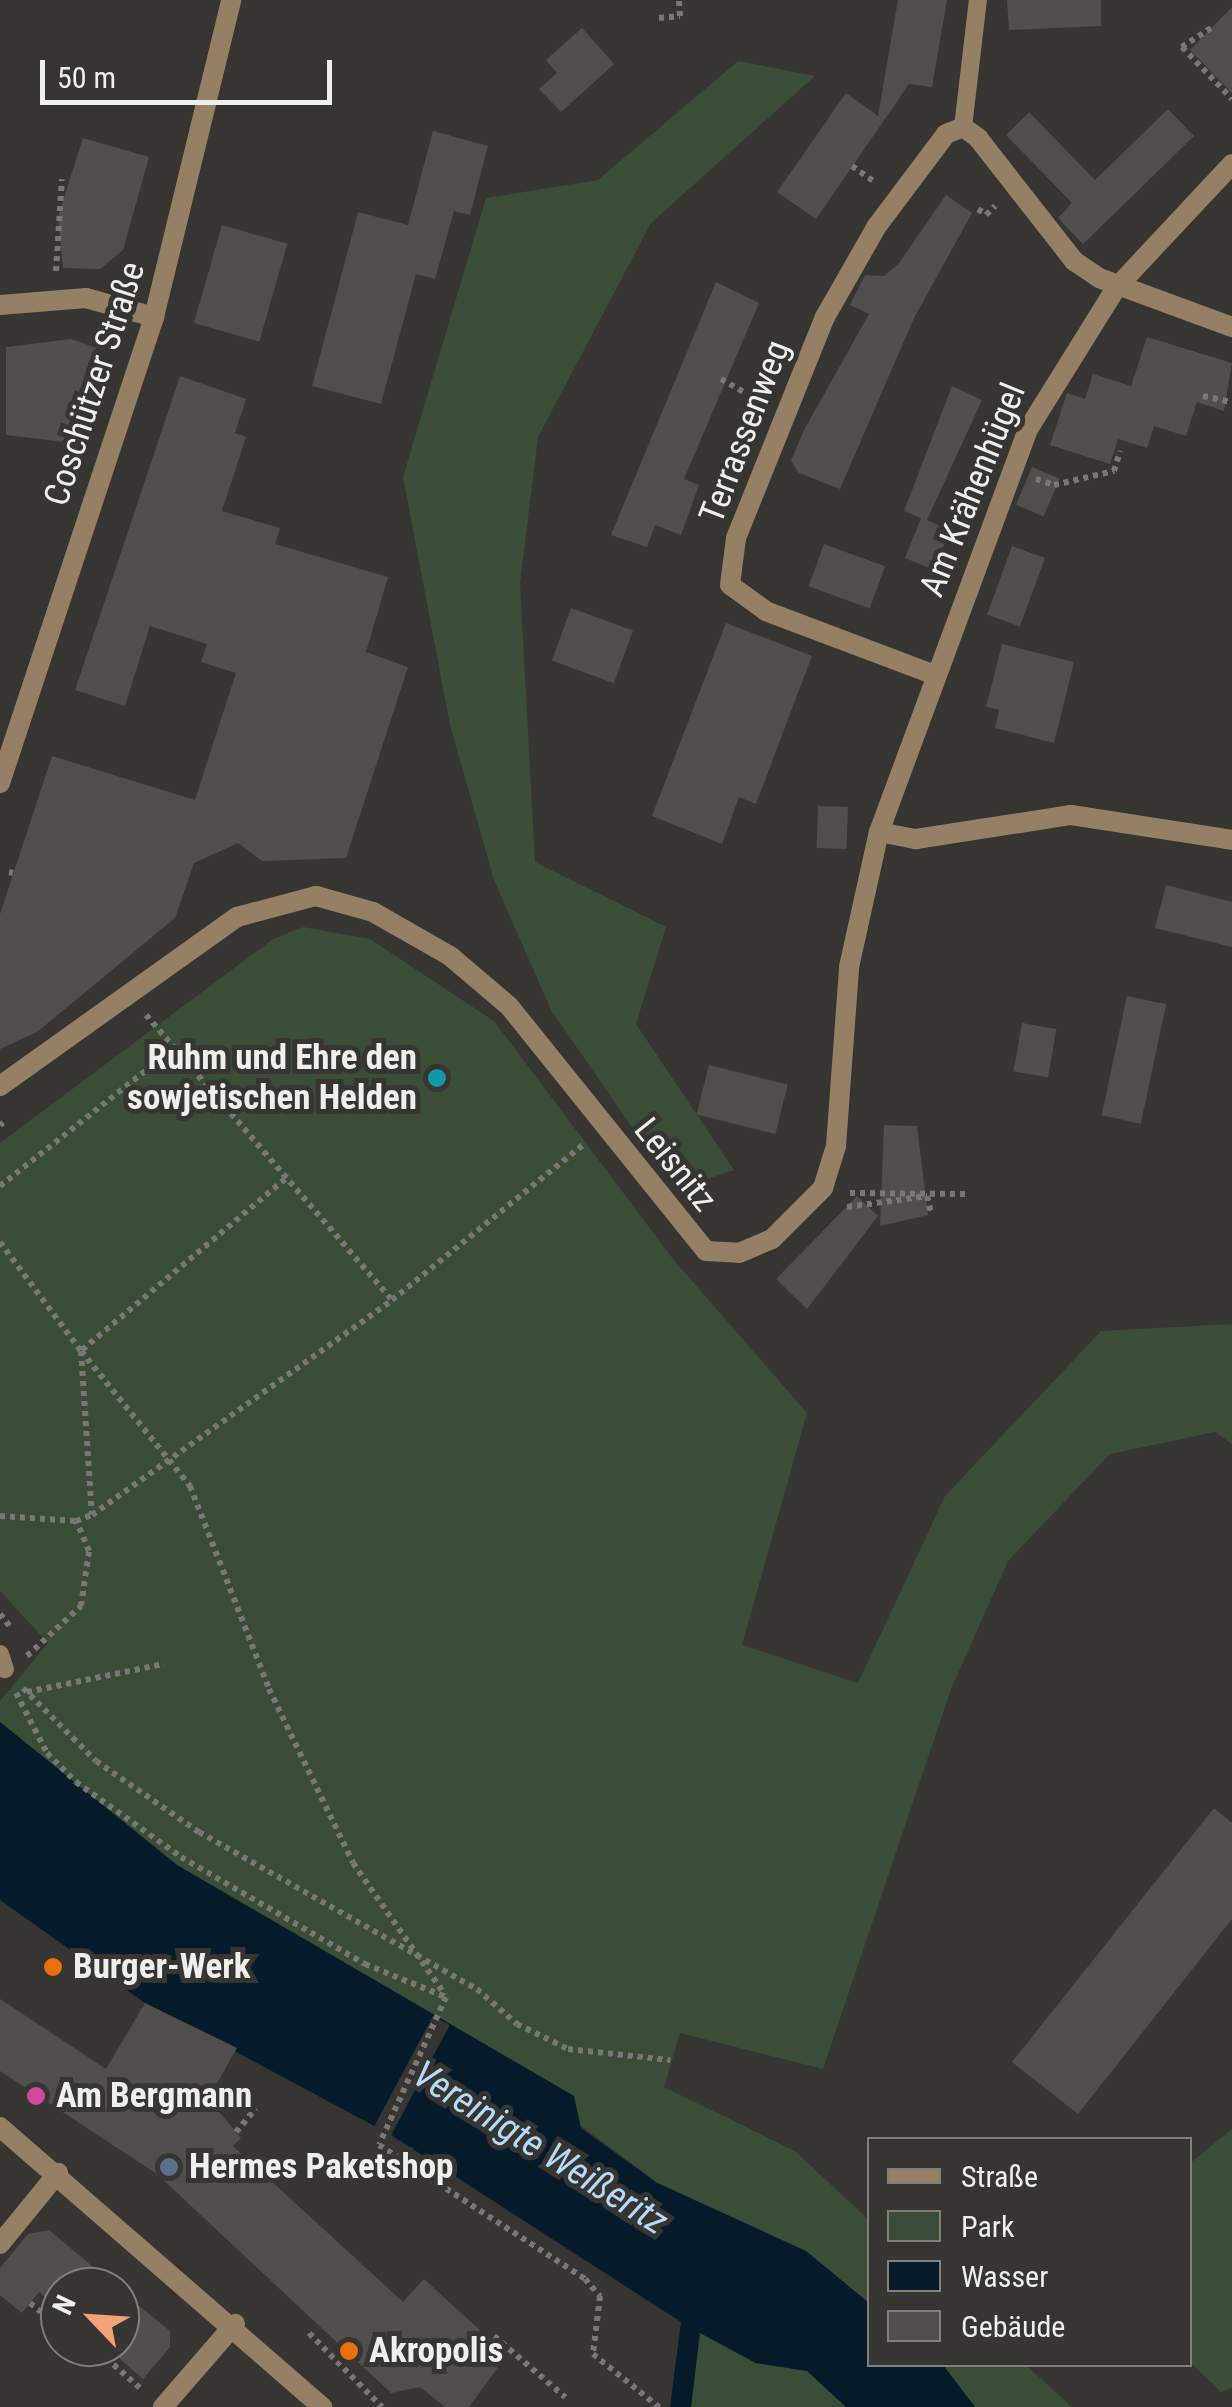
<!DOCTYPE html>
<html>
<head>
<meta charset="utf-8">
<style>
	body { margin:0 }
	#map { position:relative; width:1232px; height:2407px; overflow:hidden; background:#363531; font-family:"Roboto Condensed",sans-serif }
	div>[style] { position:absolute }
	[style*='--x'] { left:calc(var(--x)*1px); top:calc(var(--y)*1px); width:calc(var(--w)*1px); rotate:calc(var(--a)*1deg) }
	.green>* { inset:0; background:#394d37 }
	.water>* { inset:0; background:#051b2c }
	.pier>* { inset:0; background:#363531; transform-origin:0 0 }
	.building>* { inset:0; background:#504f4b; transform-origin:0 0 }
	.path>* { height:6px; margin-top:-3px; transform-origin:0; background:repeating-linear-gradient(90deg,#787773 0 5px,transparent 0 10px) }
	.service>* { height:18px; margin:-9px; padding:0 9px; transform-origin:9px; border-radius:9px; background:#958065 }
	.minor>* { height:20px; margin:-10px; padding:0 10px; transform-origin:10px; border-radius:10px; background:#958065 }
	.tertiary>* { height:20px; margin:-10px; padding:0 10px; transform-origin:10px; border-radius:10px; background:#958065 }
	.dots>* { width:28px; height:28px; translate:-50% -50%; box-sizing:border-box; border:5px solid #363531; border-radius:50% }
	span { translate:-50% -50%; white-space:nowrap; text-align:center; line-height:1.15; -webkit-text-stroke:10px #363531; paint-order:stroke }
	.street-label { font-size:35px; color:#efefec }
	.poi-label { font-size:35px; color:#efefec; font-weight:700 }
	.right { translate:-100% -50%; text-align:right }
	.left { translate:0 -50%; text-align:left }
	.water-label { font-size:38px; color:#b5dafa; font-style:italic }
	.legend { position:absolute; left:867px; top:2137px; width:325px; height:230px; box-sizing:border-box; background:#363531; border:2px solid #807f7c; margin:0; padding:12px 18px; list-style:none; font-size:30px; color:#efefec }
	.legend li { display:flex; align-items:center; gap:20px; height:50px }
	.legend b { width:50px; border:2px solid #807f7c }
	.north { position:absolute; left:40px; top:2267px; width:100px; height:100px; box-sizing:border-box; background:#363531; border:2px solid #807f7c; border-radius:50%; rotate:295deg; font-size:28px; font-weight:700; line-height:40px; text-align:center; color:#efefec }
	.north::after { content:''; display:block; margin:auto; width:35px; height:45px; background:#f1a17c; clip-path:polygon(50% 0,100% 100%,50% 72%,0 100%) }
	.scale { position:absolute; left:40px; top:60px; width:292px; height:45px; box-sizing:border-box; border:5px solid #efefec; border-top:0; padding-left:12px; font-size:30px; line-height:35px; white-space:nowrap; color:#efefec; -webkit-text-stroke:8px #363531; paint-order:stroke }
</style>
</head>
<body>
<div id="map">
	<div class="green">
		<div style="clip-path:polygon(738px 61px,815px 76px,651px 223px,538px 437px,520px 583px,535px 862px,666px 927px,636px 1024px,734px 1170px,686px 1186px,647px 1149px,551px 1010px,494px 880px,450px 725px,403px 477px,486px 198px,598px 180px)"></div>
		<div style="clip-path:polygon(303px 927px,370px 939px,494px 1021px,673px 1259px,807px 1413px,742px 1645px,858px 1683px,945px 1496px,1101px 1331px,1232px 1324px,1232px 1444px,1215px 1432px,1110px 1454px,1008px 1561px,951px 1689px,823px 2069px,680px 2033px,664px 2087px,795px 2151px,869px 2220px,869px 2303px,806px 2251px,658px 2183px,433px 2016px,177px 1865px,0 1722px,0 1701px,48px 1643px,0 1591px,0 1143px,273px 939px)"></div>
		<div style="clip-path:polygon(1232px 2129px,1232px 2388px,1221px 2392px,1190px 2362px,1190px 2163px)"></div>
		<div style="clip-path:polygon(699px 2332px,755px 2363px,807px 2371px,846px 2407px,691px 2407px)"></div>
		<div style="clip-path:polygon(943px 2365px,1026px 2365px,1072px 2407px,975px 2407px)"></div>
	</div>
	<div class="water">
		<div style="clip-path:polygon(0 1722px,177px 1865px,574px 2096px,581px 2128px,657px 2183px,806px 2251px,869px 2303px,870px 2364px,943px 2365px,975px 2407px,846px 2407px,807px 2371px,756px 2363px,700px 2333px,691px 2407px,670px 2407px,681px 2322px,391px 2135px,145px 2003px,0 1900px)"></div>
	</div>
	<div class="pier">
		<div style="left:433px;top:2016px;width:19px;height:125px;rotate:28deg"></div>
	</div>
	<div class="building">
		<div style="clip-path:polygon(898px 0,947px 0,932px 87px,909px 84px,816px 219px,777px 192px,846px 93px,878px 116px)"></div>
		<div style="clip-path:polygon(1007px 0,1101px 0,1101px 26px,1009px 30px)"></div>
		<div style="clip-path:polygon(1232px 7px,1232px 93px,1190px 50px)"></div>
		<div style="clip-path:polygon(582px 28px,614px 64px,561px 112px,539px 89px,557px 73px,546px 60px)"></div>
		<div style="clip-path:polygon(1168px 109px,1194px 136px,1083px 244px,1058px 218px,1072px 203px,1006px 135px,1029px 112px,1095px 180px)"></div>
		<div style="clip-path:polygon(433px 131px,488px 146px,470px 215px,454px 211px,435px 279px,416px 274px,381px 404px,312px 386px,358px 212px,408px 225px)"></div>
		<div style="clip-path:polygon(83px 138px,149px 157px,123px 250px,100px 269px,63px 268px,58px 217px)"></div>
		<div style="clip-path:polygon(946px 195px,972px 213px,914px 318px,840px 489px,799px 473px,791px 461px,804px 430px,869px 314px,850px 305px,865px 275px,884px 276px,899px 263px)"></div>
		<div style="left:222px;top:225px;width:68px;height:102px;rotate:16deg"></div>
		<div style="clip-path:polygon(716px 282px,759px 303px,684px 479px,699px 485px,681px 535px,655px 525px,647px 547px,611px 535px)"></div>
		<div style="clip-path:polygon(1147px 337px,1232px 363px,1224px 411px,1197px 402px,1186px 436px,1154px 426px,1147px 448px,1118px 439px,1110px 464px,1050px 445px,1067px 393px,1085px 399px,1093px 374px,1131px 386px)"></div>
		<div style="clip-path:polygon(71px 339px,97px 348px,64px 442px,6px 435px,6px 347px)"></div>
		<div style="clip-path:polygon(180px 376px,246px 399px,235px 433px,246px 437px,222px 511px,280px 528px,275px 544px,388px 577px,366px 652px,408px 667px,346px 858px,262px 861px,238px 843px,194px 863px,175px 918px,37px 1032px,0 1049px,0 914px,52px 756px,195px 800px,236px 673px,201px 662px,207px 644px,150px 626px,125px 706px,75px 690px)"></div>
		<div style="clip-path:polygon(952px 386px,982px 400px,927px 520px,950px 530px,934px 570px,905px 558px,921px 518px,904px 511px)"></div>
		<div style="left:1032px;top:467px;width:30px;height:41px;rotate:23deg"></div>
		<div style="left:824px;top:544px;width:65px;height:45px;rotate:20deg"></div>
		<div style="left:1012px;top:546px;width:35px;height:73px;rotate:20deg"></div>
		<div style="left:571px;top:608px;width:66px;height:56px;rotate:20deg"></div>
		<div style="clip-path:polygon(726px 623px,812px 656px,756px 804px,739px 797px,722px 844px,652px 816px)"></div>
		<div style="clip-path:polygon(1002px 644px,1074px 662px,1054px 743px,995px 728px,999px 710px,986px 707px)"></div>
		<div style="left:818px;top:806px;width:30px;height:42px;rotate:2deg"></div>
		<div style="clip-path:polygon(1166px 885px,1232px 902px,1232px 947px,1155px 928px)"></div>
		<div style="left:1127px;top:996px;width:40px;height:122px;rotate:12deg"></div>
		<div style="left:1022px;top:1023px;width:35px;height:49px;rotate:10deg"></div>
		<div style="left:709px;top:1065px;width:81px;height:51px;rotate:14deg"></div>
		<div style="clip-path:polygon(884px 1125px,917px 1126px,928px 1215px,880px 1226px)"></div>
		<div style="clip-path:polygon(857px 1196px,878px 1216px,807px 1309px,776px 1279px)"></div>
		<div style="clip-path:polygon(1214px 1808px,1232px 1823px,1232px 1919px,1078px 2114px,1012px 2062px)"></div>
		<div style="clip-path:polygon(0 1999px,106px 2069px,145px 2003px,237px 2048px,208px 2099px,241px 2138px,233px 2146px,403px 2302px,424px 2279px,507px 2355px,469px 2407px,445px 2407px,420px 2387px,391px 2393px,157px 2174px,0 2071px)"></div>
		<div style="clip-path:polygon(49px 2230px,117px 2287px,60px 2287px,60px 2309px,39px 2292px,22px 2313px,0 2295px,0 2268px,28px 2234px)"></div>
		<div style="clip-path:polygon(120px 2290px,170px 2331px,170px 2347px,143px 2379px,120px 2359px)"></div>
	</div>
	<div class="path">
		<div style="--x:659;--y:18;--w:21;--a:-5"></div>
		<div style="--x:680;--y:16;--w:16;--a:-94"></div>
		<div style="--x:1211;--y:28;--w:35;--a:147"></div>
		<div style="--x:1182;--y:47;--w:72;--a:46.1"></div>
		<div style="--x:852;--y:166;--w:29;--a:35"></div>
		<div style="--x:978;--y:209;--w:10;--a:37"></div>
		<div style="--x:986;--y:215;--w:13;--a:-45"></div>
		<div style="--x:56;--y:271;--w:92;--a:-86.3"></div>
		<div style="--x:721;--y:379;--w:46;--a:29.9"></div>
		<div style="--x:1203;--y:396;--w:30;--a:12"></div>
		<div style="--x:1036;--y:479;--w:19;--a:18"></div>
		<div style="--x:1054;--y:485;--w:62;--a:-13.1"></div>
		<div style="--x:1114;--y:471;--w:21;--a:-73"></div>
		<div style="--x:9;--y:872;--w:4;--a:14"></div>
		<div style="--x:146;--y:1015;--w:376;--a:49.2"></div>
		<div style="--x:392;--y:1300;--w:246;--a:-39.1"></div>
		<div style="--x:0;--y:1125;--w:4;--a:-34"></div>
		<div style="--x:285;--y:1179;--w:267;--a:139.9"></div>
		<div style="--x:81;--y:1351;--w:174;--a:51.1"></div>
		<div style="--x:190;--y:1486;--w:218;--a:68.7"></div>
		<div style="--x:269;--y:1689;--w:193;--a:64.2"></div>
		<div style="--x:353;--y:1863;--w:161;--a:55.1"></div>
		<div style="--x:0;--y:1186;--w:221;--a:-38.4"></div>
		<div style="--x:850;--y:1193;--w:117;--a:0.5"></div>
		<div style="--x:847;--y:1207;--w:81;--a:-7.8"></div>
		<div style="--x:927;--y:1196;--w:18;--a:77"></div>
		<div style="--x:0;--y:1242;--w:136;--a:53.4"></div>
		<div style="--x:81;--y:1351;--w:164;--a:86.2"></div>
		<div style="--x:92;--y:1515;--w:369;--a:-35.6"></div>
		<div style="--x:0;--y:1516;--w:76;--a:3.8"></div>
		<div style="--x:0;--y:1614;--w:19;--a:51"></div>
		<div style="--x:27;--y:1656;--w:74;--a:-42.8"></div>
		<div style="--x:81;--y:1606;--w:56;--a:-81.7"></div>
		<div style="--x:89;--y:1551;--w:33;--a:-113"></div>
		<div style="--x:76;--y:1521;--w:17;--a:-21"></div>
		<div style="--x:23;--y:1688;--w:103;--a:45"></div>
		<div style="--x:96;--y:1761;--w:125;--a:34.6"></div>
		<div style="--x:199;--y:1832;--w:319;--a:29.5"></div>
		<div style="--x:477;--y:1989;--w:53;--a:41.2"></div>
		<div style="--x:517;--y:2024;--w:57;--a:26.1"></div>
		<div style="--x:568;--y:2049;--w:103;--a:6.2"></div>
		<div style="--x:27;--y:1692;--w:140;--a:-11.6"></div>
		<div style="--x:16;--y:1693;--w:68;--a:62.7"></div>
		<div style="--x:47;--y:1753;--w:41;--a:45"></div>
		<div style="--x:76;--y:1782;--w:129;--a:35.5"></div>
		<div style="--x:181;--y:1857;--w:213;--a:30.2"></div>
		<div style="--x:365;--y:1964;--w:87;--a:22.2"></div>
		<div style="--x:446;--y:1997;--w:162;--a:114.4"></div>
		<div style="--x:379;--y:2145;--w:246;--a:33"></div>
		<div style="--x:585;--y:2279;--w:23;--a:49"></div>
		<div style="--x:600;--y:2296;--w:58;--a:96.9"></div>
		<div style="--x:593;--y:2354;--w:85;--a:38.8"></div>
		<div style="--x:33;--y:2100;--w:5;--a:-53"></div>
		<div style="--x:236;--y:2132;--w:31;--a:-50"></div>
		<div style="--x:30;--y:2303;--w:14;--a:39"></div>
		<div style="--x:309;--y:2333;--w:104;--a:45.4"></div>
		<div style="--x:494;--y:2336;--w:94;--a:40.7"></div>
		<div style="--x:112;--y:2352;--w:8;--a:135"></div>
		<div style="--x:106;--y:2358;--w:45;--a:41.4"></div>
	</div>
	<div class="service">
		<div style="--x:963;--y:127;--w:128;--a:-83.3"></div>
		<div style="--x:0;--y:1654;--w:16;--a:72"></div>
	</div>
	<div class="minor">
		<div style="--x:0;--y:305;--w:86;--a:-4.7"></div>
		<div style="--x:86;--y:298;--w:71;--a:15.6"></div>
		<div style="--x:935;--y:675;--w:181;--a:-159.3"></div>
		<div style="--x:766;--y:611;--w:44;--a:-144.2"></div>
		<div style="--x:730;--y:585;--w:47;--a:-82.7"></div>
		<div style="--x:736;--y:538;--w:238;--a:-68.1"></div>
		<div style="--x:825;--y:317;--w:105;--a:-60.3"></div>
		<div style="--x:877;--y:226;--w:115;--a:-53.1"></div>
		<div style="--x:946;--y:134;--w:18;--a:-22"></div>
		<div style="--x:963;--y:127;--w:19;--a:36"></div>
		<div style="--x:978;--y:138;--w:156;--a:52"></div>
		<div style="--x:1074;--y:261;--w:30;--a:34"></div>
		<div style="--x:1099;--y:278;--w:142;--a:20.2"></div>
		<div style="--x:879;--y:832;--w:38;--a:11"></div>
		<div style="--x:916;--y:839;--w:157;--a:-8.8"></div>
		<div style="--x:1071;--y:815;--w:163;--a:8.8"></div>
		<div style="--x:0;--y:1086;--w:291;--a:-35.5"></div>
		<div style="--x:237;--y:917;--w:82;--a:-14.9"></div>
		<div style="--x:316;--y:896;--w:59;--a:15.7"></div>
		<div style="--x:373;--y:912;--w:89;--a:29.7"></div>
		<div style="--x:450;--y:956;--w:77;--a:40.3"></div>
		<div style="--x:509;--y:1006;--w:314;--a:51.2"></div>
		<div style="--x:706;--y:1251;--w:33;--a:3"></div>
		<div style="--x:739;--y:1253;--w:36;--a:-23"></div>
		<div style="--x:772;--y:1239;--w:72;--a:-45"></div>
		<div style="--x:823;--y:1188;--w:44;--a:-72.8"></div>
		<div style="--x:836;--y:1146;--w:179;--a:-85.8"></div>
		<div style="--x:849;--y:967;--w:138;--a:-77.5"></div>
		<div style="--x:879;--y:832;--w:427;--a:-69.7"></div>
		<div style="--x:1027;--y:431;--w:168;--a:-58.1"></div>
		<div style="--x:1116;--y:288;--w:170;--a:-46.9"></div>
		<div style="--x:0;--y:2244;--w:92;--a:-50.8"></div>
		<div style="--x:163;--y:2407;--w:110;--a:-49.1"></div>
	</div>
	<div class="tertiary">
		<div style="--x:0;--y:783;--w:491;--a:-71.7"></div>
		<div style="--x:154;--y:317;--w:326;--a:-76.3"></div>
		<div style="--x:0;--y:2127;--w:427;--a:41"></div>
	</div>
	<div class="dots">
		<div style="left:437px;top:1078px;background:#0f9aa8"></div>
		<div style="left:53px;top:1967px;background:#e8710a"></div>
		<div style="left:36px;top:2096px;background:#d1479c"></div>
		<div style="left:169px;top:2167px;background:#5c6f8a"></div>
		<div style="left:349px;top:2351px;background:#e8710a"></div>
	</div>
	<div class="street-label">
		<span style="left:95px;top:384px;rotate:-72deg">Coschützer Straße</span>
		<span style="left:745px;top:432px;rotate:-69deg">Terrassenweg</span>
		<span style="left:973px;top:490px;rotate:-68deg">Am Krähenhügel</span>
		<span style="left:675px;top:1165px;rotate:51deg">Leisnitz</span>
	</div>
	<div class="poi-label">
		<span class="right" style="left:417px;top:1078px">Ruhm und Ehre den<br>sowjetischen Helden</span>
		<span class="left" style="left:73px;top:1967px">Burger-Werk</span>
		<span class="left" style="left:56px;top:2096px">Am Bergmann</span>
		<span class="left" style="left:189px;top:2167px">Hermes Paketshop</span>
		<span class="left" style="left:369px;top:2351px">Akropolis</span>
	</div>
	<div class="water-label">
		<span style="left:540px;top:2148px;rotate:32deg">Vereinigte Weißeritz</span>
	</div>
	<ul class="legend">
	<li><b style="height:12px;background:#958065"></b>Straße</li>
	<li><b style="height:28px;background:#394d37"></b>Park</li>
	<li><b style="height:28px;background:#051b2c"></b>Wasser</li>
	<li><b style="height:28px;background:#504f4b"></b>Gebäude</li>
	</ul>
	<div class="north">N</div>
	<div class="scale">50 m</div>
</div>
</body>
</html>
